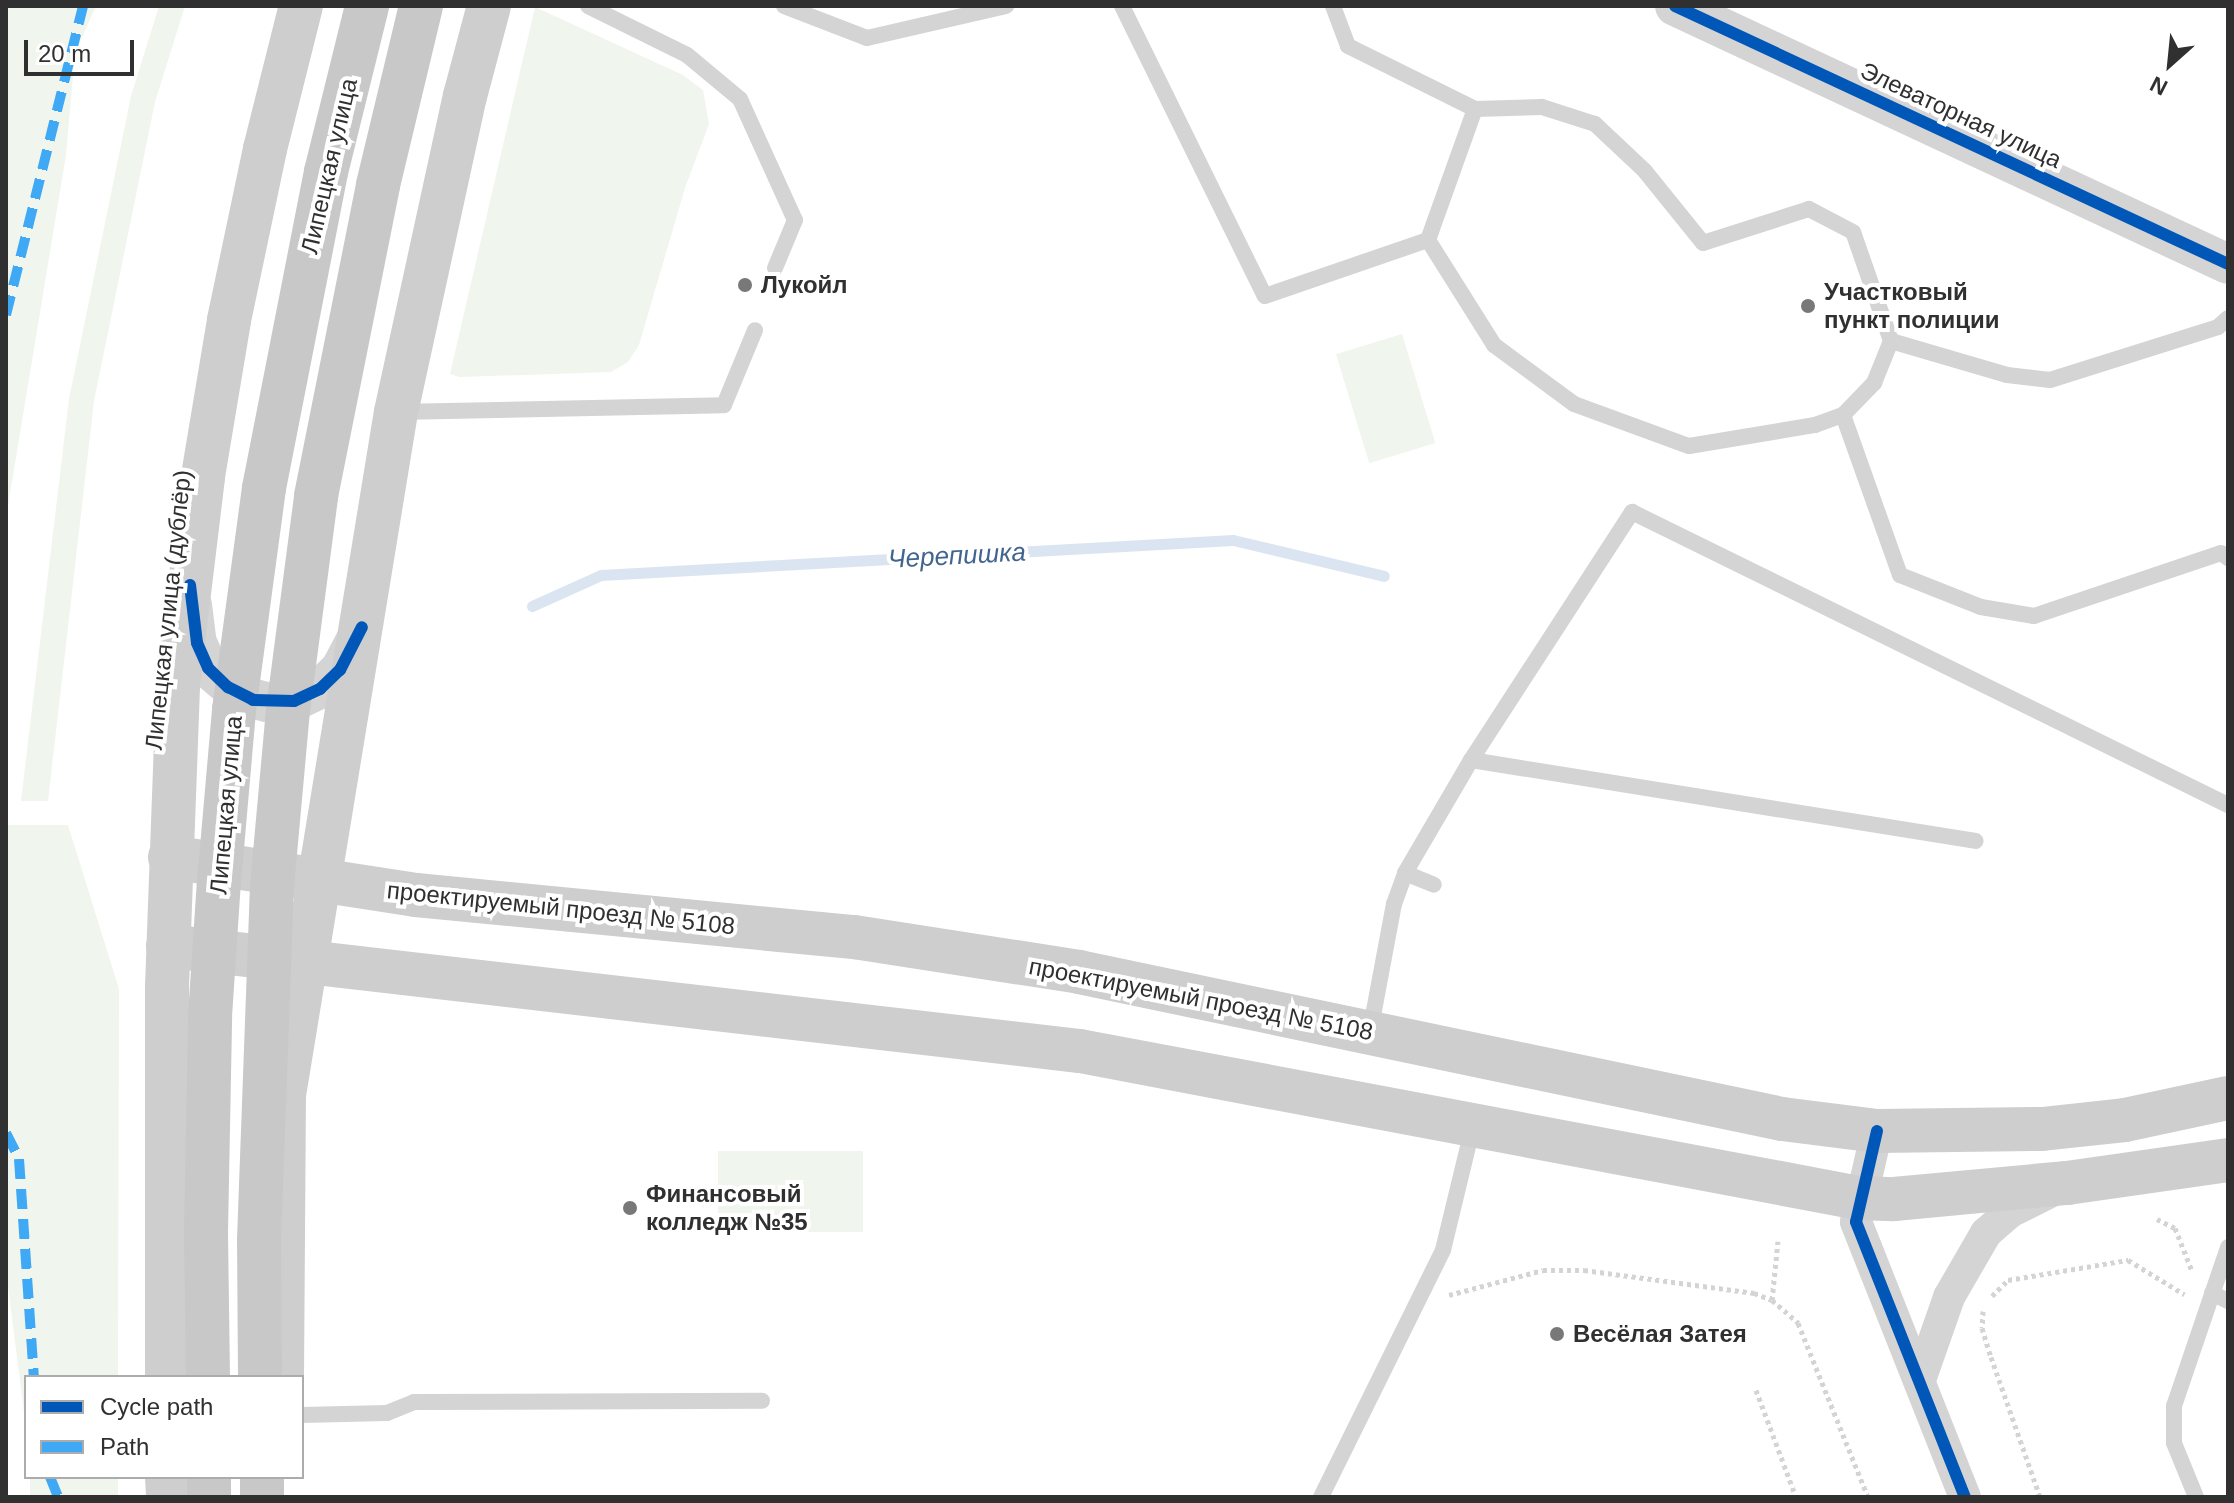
<!DOCTYPE html>
<html>
<head>
<meta charset="utf-8">
<style>
	body { margin:0 }
	#map { position:relative; width:2234px; height:1503px; overflow:hidden; background:#fff; font-family:Helvetica,sans-serif }
	div>[style] { position:absolute }
	[style*='--x'] { left:calc(var(--x)*1px); top:calc(var(--y)*1px); width:calc(var(--w)*1px); rotate:calc(var(--a)*1deg) }
	.green>* { inset:0; background:#f0f5ed; transform-origin:0 0 }
	.stream>* { height:11px; margin:-5.5px; padding:0 5.5px; transform-origin:5.5px; border-radius:5.5px; background:#dbe5f1 }
	.path>* { height:5px; margin-top:-2.5px; transform-origin:0; background:repeating-linear-gradient(90deg,#d4d4d4 0 4px,transparent 0 8px) }
	.service>* { height:16px; margin:-8px; padding:0 8px; transform-origin:8px; border-radius:8px; background:#d4d4d4 }
	.minor>* { height:32px; margin:-16px; padding:0 16px; transform-origin:16px; border-radius:16px; background:#d4d4d4 }
	.tertiary>* { height:40px; margin:-20px; padding:0 20px; transform-origin:20px; border-radius:20px; background:#d4d4d4 }
	.secondary>* { height:44px; margin:-22px; padding:0 22px; transform-origin:22px; border-radius:22px; background:#cecece }
	.primary>* { height:44px; margin:-22px; padding:0 22px; transform-origin:22px; border-radius:22px; background:#c8c8c8 }
	.primary-bridge>* { height:44px; margin:-22px; padding:0 22px; transform-origin:22px; border-radius:22px; background:#c8c8c8 }
	.quiet>* { height:10px; margin-top:-5px; transform-origin:0; background:repeating-linear-gradient(90deg,#3fa9f5 0 20px,transparent 0 30px) }
	.cycleway>* { height:12px; margin:-6px; padding:0 6px; transform-origin:6px; border-radius:6px; background:#0057b8 }
	.dots>* { width:22px; height:22px; translate:-50% -50%; box-sizing:border-box; border:4px solid #fff; border-radius:50% }
	span { translate:-50% -50%; white-space:nowrap; text-align:center; line-height:1.15; -webkit-text-stroke:8px #fff; paint-order:stroke }
	.street-label { font-size:24px; color:#303030 }
	.poi-label { font-size:24px; color:#303030; font-weight:700 }
	.left { translate:0 -50%; text-align:left }
	.water-label { font-size:26px; color:#41658f; font-style:italic }
	.frame { position:absolute; inset:0; border:8px solid #303030; pointer-events:none }
	.legend { position:absolute; left:24px; top:1375px; width:280px; height:104px; box-sizing:border-box; background:#fff; border:2px solid #acacac; margin:0; padding:10px 14px; list-style:none; font-size:24px; color:#303030 }
	.legend li { display:flex; align-items:center; gap:16px; height:40px }
	.legend b { width:40px; border:2px solid #acacac }
	.north { position:absolute; left:2130px; top:24px; width:80px; height:80px; -webkit-text-stroke:6px #fff; paint-order:stroke; rotate:207deg; font-size:22px; font-weight:700; line-height:32px; text-align:center; color:#303030 }
	.north::after { content:''; display:block; margin:auto; width:28px; height:36px; background:#303030; clip-path:polygon(50% 0,100% 100%,50% 72%,0 100%) }
	.scale { position:absolute; left:24px; top:40px; width:110px; height:36px; box-sizing:border-box; border:4px solid #303030; border-top:0; padding-left:10px; font-size:24px; line-height:28px; white-space:nowrap; color:#303030; -webkit-text-stroke:6px #fff; paint-order:stroke }
</style>
</head>
<body>
<div id="map">
	<div class="green">
		<div style="clip-path:polygon(6px 6px,96px 6px,75px 53px,66px 155px,6px 518px)"></div>
		<div style="clip-path:polygon(159px 6px,185px 6px,155px 102px,94px 401px,48px 801px,21px 801px,69px 399px,131px 96px)"></div>
		<div style="clip-path:polygon(535px 7px,683px 75px,703px 90px,709px 124px,685px 188px,639px 345px,628px 362px,611px 372px,459px 377px,450px 374px)"></div>
		<div style="left:1402px;top:334px;width:114px;height:69px;rotate:73deg"></div>
		<div style="clip-path:polygon(6px 825px,68px 825px,119px 989px,118px 1377px,26px 1377px,26px 1428px,6px 1271px)"></div>
		<div style="left:718px;top:1151px;width:145px;height:81px"></div>
		<div style="left:30px;top:1477px;width:88px;height:20px"></div>
	</div>
	<div class="stream">
		<div style="--x:532;--y:606;--w:76;--a:-24.2"></div>
		<div style="--x:601;--y:575;--w:633;--a:-3.17"></div>
		<div style="--x:1233;--y:540;--w:155;--a:13.4"></div>
	</div>
	<div class="path">
		<div style="--x:2157;--y:1219;--w:20;--a:27"></div>
		<div style="--x:2175;--y:1228;--w:46;--a:68.4"></div>
		<div style="--x:1449;--y:1295;--w:97;--a:-14.9"></div>
		<div style="--x:1543;--y:1270;--w:41;--a:0"></div>
		<div style="--x:1584;--y:1270;--w:172;--a:7.7"></div>
		<div style="--x:1754;--y:1293;--w:19;--a:21"></div>
		<div style="--x:1772;--y:1300;--w:35;--a:41"></div>
		<div style="--x:1798;--y:1323;--w:188;--a:68.1"></div>
		<div style="--x:1992;--y:1296;--w:23;--a:-45"></div>
		<div style="--x:2008;--y:1280;--w:122;--a:-9.5"></div>
		<div style="--x:2128;--y:1260;--w:66;--a:31.3"></div>
		<div style="--x:1772;--y:1300;--w:59;--a:-84.2"></div>
		<div style="--x:1983;--y:1311;--w:17;--a:93"></div>
		<div style="--x:1982;--y:1328;--w:30;--a:73"></div>
		<div style="--x:1991;--y:1357;--w:148;--a:70.7"></div>
		<div style="--x:1756;--y:1390;--w:114;--a:69.5"></div>
	</div>
	<div class="service">
		<div style="--x:588;--y:6;--w:110;--a:26.3"></div>
		<div style="--x:687;--y:55;--w:69;--a:39.7"></div>
		<div style="--x:740;--y:99;--w:133;--a:65.6"></div>
		<div style="--x:795;--y:220;--w:52;--a:112.6"></div>
		<div style="--x:784;--y:6;--w:89;--a:21.1"></div>
		<div style="--x:867;--y:38;--w:143;--a:-13"></div>
		<div style="--x:1122;--y:6;--w:323;--a:63.8"></div>
		<div style="--x:1265;--y:296;--w:172;--a:-19"></div>
		<div style="--x:1428;--y:240;--w:139;--a:-70.3"></div>
		<div style="--x:1475;--y:109;--w:142;--a:-153.6"></div>
		<div style="--x:1348;--y:46;--w:43;--a:-110.6"></div>
		<div style="--x:1428;--y:240;--w:124;--a:57.8"></div>
		<div style="--x:1494;--y:345;--w:99;--a:36.4"></div>
		<div style="--x:1574;--y:404;--w:122;--a:20.1"></div>
		<div style="--x:1689;--y:446;--w:128;--a:-9.5"></div>
		<div style="--x:1815;--y:425;--w:30;--a:-20"></div>
		<div style="--x:1843;--y:415;--w:45;--a:-45.9"></div>
		<div style="--x:1874;--y:383;--w:45;--a:-68"></div>
		<div style="--x:1891;--y:341;--w:115;--a:-109.2"></div>
		<div style="--x:1853;--y:232;--w:50;--a:-152.4"></div>
		<div style="--x:1809;--y:209;--w:111;--a:162.2"></div>
		<div style="--x:1703;--y:243;--w:92;--a:-128.9"></div>
		<div style="--x:1645;--y:171;--w:69;--a:-136.8"></div>
		<div style="--x:1595;--y:124;--w:56;--a:-162.2"></div>
		<div style="--x:1542;--y:107;--w:67;--a:178.3"></div>
		<div style="--x:1891;--y:341;--w:121;--a:16.3"></div>
		<div style="--x:2007;--y:375;--w:43;--a:6.6"></div>
		<div style="--x:2050;--y:380;--w:176;--a:-17.5"></div>
		<div style="--x:2218;--y:327;--w:13;--a:-42"></div>
		<div style="--x:397;--y:412;--w:327;--a:-1.2"></div>
		<div style="--x:724;--y:405;--w:81;--a:-67.5"></div>
		<div style="--x:1843;--y:415;--w:170;--a:70.4"></div>
		<div style="--x:1900;--y:575;--w:87;--a:21.6"></div>
		<div style="--x:1981;--y:607;--w:54;--a:9.6"></div>
		<div style="--x:2034;--y:616;--w:197;--a:-18.6"></div>
		<div style="--x:2221;--y:553;--w:9;--a:36"></div>
		<div style="--x:1471;--y:760;--w:511;--a:9.11"></div>
		<div style="--x:1405;--y:873;--w:31;--a:22"></div>
		<div style="--x:1370;--y:1032;--w:130;--a:-79.4"></div>
		<div style="--x:1394;--y:904;--w:33;--a:-70"></div>
		<div style="--x:1405;--y:873;--w:131;--a:-59.7"></div>
		<div style="--x:1471;--y:760;--w:296;--a:-57"></div>
		<div style="--x:1632;--y:512;--w:664;--a:26.18"></div>
		<div style="--x:2212;--y:1293;--w:18;--a:27"></div>
		<div style="--x:302;--y:1415;--w:85;--a:-1.3"></div>
		<div style="--x:387;--y:1413;--w:29;--a:-22"></div>
		<div style="--x:414;--y:1402;--w:348;--a:-0.2"></div>
		<div style="--x:1321;--y:1497;--w:275;--a:-63.7"></div>
		<div style="--x:1443;--y:1250;--w:128;--a:-76.4"></div>
		<div style="--x:2196;--y:1497;--w:58;--a:-112.2"></div>
		<div style="--x:2174;--y:1443;--w:37;--a:-90"></div>
		<div style="--x:2174;--y:1406;--w:168;--a:-71.2"></div>
	</div>
	<div class="minor">
		<div style="--x:1877;--y:1131;--w:93;--a:103"></div>
		<div style="--x:1856;--y:1222;--w:296;--a:68.4"></div>
		<div style="--x:1920;--y:1380;--w:88;--a:-70.7"></div>
		<div style="--x:1949;--y:1297;--w:74;--a:-60"></div>
		<div style="--x:1986;--y:1233;--w:32;--a:-41"></div>
		<div style="--x:2010;--y:1212;--w:47;--a:-26.6"></div>
	</div>
	<div class="tertiary">
		<div style="--x:1675;--y:6;--w:610;--a:25.01"></div>
		<div style="--x:192;--y:605;--w:38;--a:83"></div>
		<div style="--x:197;--y:643;--w:27;--a:66"></div>
		<div style="--x:208;--y:668;--w:42;--a:40.2"></div>
		<div style="--x:240;--y:695;--w:28;--a:15"></div>
		<div style="--x:267;--y:702;--w:27;--a:-2"></div>
		<div style="--x:294;--y:701;--w:29;--a:-25"></div>
		<div style="--x:320;--y:689;--w:28;--a:-44"></div>
		<div style="--x:340;--y:670;--w:41;--a:-62.2"></div>
	</div>
	<div class="secondary">
		<div style="--x:170;--y:857;--w:249;--a:8.8"></div>
		<div style="--x:416;--y:895;--w:440;--a:5.5"></div>
		<div style="--x:854;--y:937;--w:228;--a:8.8"></div>
		<div style="--x:1079;--y:972;--w:718;--a:11.81"></div>
		<div style="--x:1782;--y:1119;--w:96;--a:7.2"></div>
		<div style="--x:1877;--y:1131;--w:165;--a:-0.7"></div>
		<div style="--x:2042;--y:1129;--w:83;--a:-6.2"></div>
		<div style="--x:2125;--y:1120;--w:105;--a:-12.1"></div>
		<div style="--x:168;--y:946;--w:918;--a:6.57"></div>
		<div style="--x:1080;--y:1051;--w:793;--a:10.69"></div>
		<div style="--x:1859;--y:1198;--w:35;--a:2"></div>
		<div style="--x:1894;--y:1199;--w:174;--a:-5.3"></div>
		<div style="--x:2067;--y:1183;--w:163;--a:-8.1"></div>
		<div style="--x:167;--y:1377;--w:390;--a:-90"></div>
		<div style="--x:167;--y:987;--w:303;--a:-87.9"></div>
		<div style="--x:178;--y:684;--w:209;--a:-83.1"></div>
		<div style="--x:203;--y:476;--w:158;--a:-80.5"></div>
		<div style="--x:229;--y:320;--w:175;--a:-78.1"></div>
		<div style="--x:265;--y:149;--w:147;--a:-75.9"></div>
		<div style="--x:282;--y:1377;--w:282;--a:-89.6"></div>
		<div style="--x:284;--y:1095;--w:692;--a:-80.69"></div>
		<div style="--x:396;--y:412;--w:323;--a:-77.7"></div>
		<div style="--x:465;--y:96;--w:93;--a:-75.1"></div>
		<div style="--x:167;--y:1477;--w:20;--a:87"></div>
	</div>
	<div class="primary">
		<div style="--x:264;--y:488;--w:322;--a:-78.9"></div>
		<div style="--x:326;--y:172;--w:171;--a:-76.1"></div>
		<div style="--x:316;--y:496;--w:317;--a:-78.7"></div>
		<div style="--x:378;--y:185;--w:184;--a:-76.5"></div>
		<div style="--x:209;--y:1477;--w:20;--a:90"></div>
		<div style="--x:262;--y:1477;--w:20;--a:90"></div>
	</div>
	<div class="primary-bridge">
		<div style="--x:208;--y:1377;--w:145;--a:-90.8"></div>
		<div style="--x:206;--y:1232;--w:216;--a:-88.9"></div>
		<div style="--x:210;--y:1016;--w:134;--a:-86.2"></div>
		<div style="--x:219;--y:882;--w:173;--a:-85"></div>
		<div style="--x:234;--y:710;--w:224;--a:-82.3"></div>
		<div style="--x:260;--y:1377;--w:137;--a:-90.4"></div>
		<div style="--x:259;--y:1240;--w:354;--a:-87.9"></div>
		<div style="--x:272;--y:886;--w:177;--a:-84.8"></div>
		<div style="--x:288;--y:710;--w:216;--a:-82.5"></div>
	</div>
	<div class="quiet">
		<div style="--x:6;--y:315;--w:318;--a:-76"></div>
		<div style="--x:6;--y:1133;--w:29;--a:63"></div>
		<div style="--x:19;--y:1159;--w:219;--a:86.1"></div>
		<div style="--x:50;--y:1477;--w:22;--a:68"></div>
	</div>
	<div class="cycleway">
		<div style="--x:1675;--y:6;--w:610;--a:25.01"></div>
		<div style="--x:190;--y:585;--w:58;--a:83.1"></div>
		<div style="--x:197;--y:643;--w:27;--a:66"></div>
		<div style="--x:208;--y:668;--w:28;--a:44"></div>
		<div style="--x:228;--y:687;--w:28;--a:27"></div>
		<div style="--x:253;--y:700;--w:41;--a:1.4"></div>
		<div style="--x:294;--y:701;--w:29;--a:-25"></div>
		<div style="--x:320;--y:689;--w:28;--a:-44"></div>
		<div style="--x:340;--y:670;--w:48;--a:-62.9"></div>
		<div style="--x:1877;--y:1131;--w:93;--a:103"></div>
		<div style="--x:1856;--y:1222;--w:296;--a:68.4"></div>
	</div>
	<div class="dots">
		<div style="left:745px;top:285px;background:#787878"></div>
		<div style="left:1808px;top:306px;background:#787878"></div>
		<div style="left:630px;top:1208px;background:#787878"></div>
		<div style="left:1557px;top:1334px;background:#787878"></div>
	</div>
	<div class="street-label">
		<span style="left:1961px;top:115px;rotate:25deg">Элеваторная улица</span>
		<span style="left:329px;top:166px;rotate:-77deg">Липецкая улица</span>
		<span style="left:168px;top:610px;rotate:-84deg">Липецкая улица (дублёр)</span>
		<span style="left:226px;top:805px;rotate:-85deg">Липецкая улица</span>
		<span style="left:561px;top:908px;rotate:6deg">проектируемый проезд № 5108</span>
		<span style="left:1201px;top:999px;rotate:11deg">проектируемый проезд № 5108</span>
	</div>
	<div class="poi-label">
		<span class="left" style="left:761px;top:285px">Лукойл</span>
		<span class="left" style="left:1824px;top:306px">Участковый<br>пункт полиции</span>
		<span class="left" style="left:646px;top:1208px">Финансовый<br>колледж №35</span>
		<span class="left" style="left:1573px;top:1334px">Весёлая Затея</span>
	</div>
	<div class="water-label">
		<span style="left:957px;top:556px;rotate:-3deg">Черепишка</span>
	</div>
	<div class="frame"></div>
	<ul class="legend">
	<li><b style="height:10px;background:#0057b8"></b>Cycle path</li>
	<li><b style="height:10px;background:#3fa9f5"></b>Path</li>
	</ul>
	<div class="north">N</div>
	<div class="scale">20 m</div>
</div>
</body>
</html>
